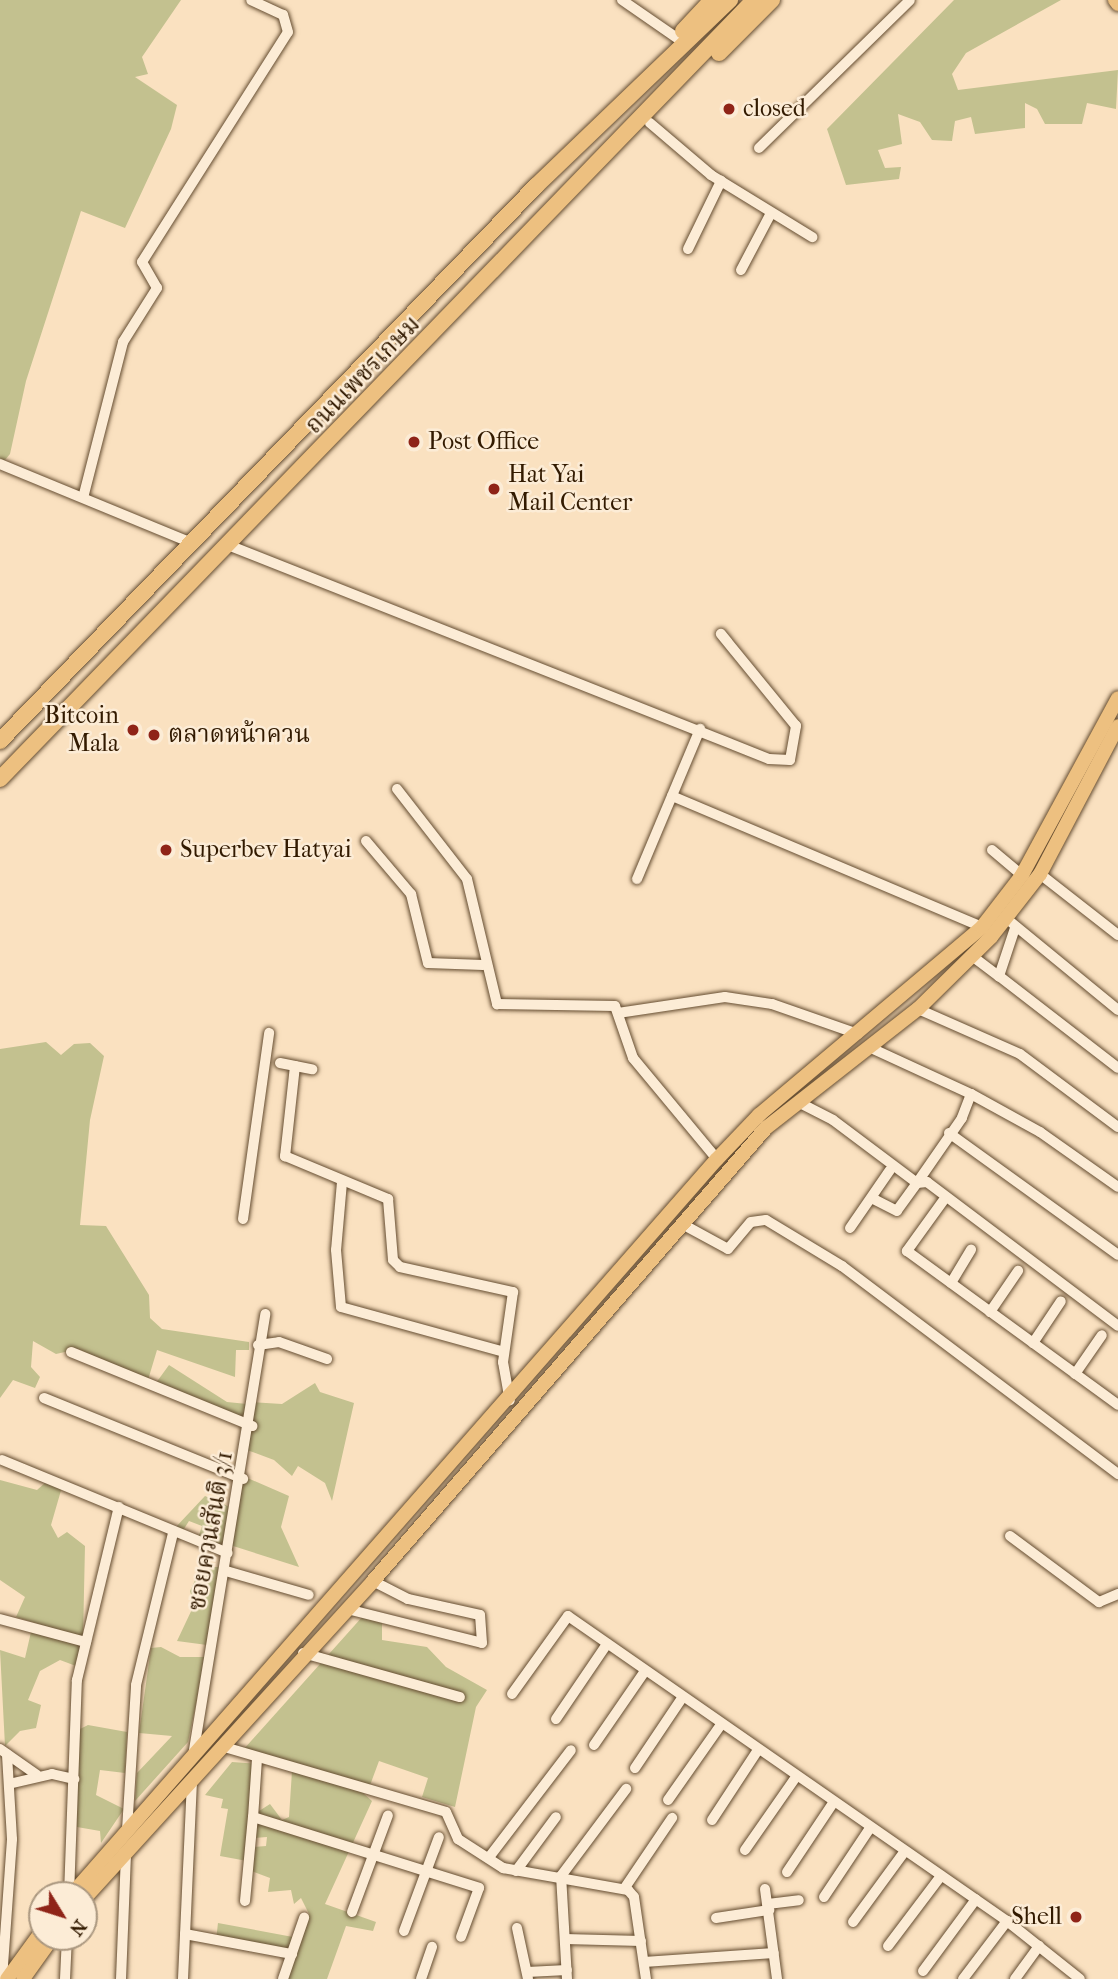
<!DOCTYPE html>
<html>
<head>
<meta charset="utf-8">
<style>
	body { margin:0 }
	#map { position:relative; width:1118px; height:1979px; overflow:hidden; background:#fae1c0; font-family:"IM FELL French Canon","Noto Serif Thai",serif }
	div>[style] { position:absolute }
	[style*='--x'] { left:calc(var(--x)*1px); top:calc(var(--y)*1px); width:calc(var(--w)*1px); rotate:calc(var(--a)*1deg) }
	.green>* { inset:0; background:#c3c18f }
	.roads { filter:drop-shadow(0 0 2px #644c30) drop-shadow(0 0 2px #644c30) }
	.minor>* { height:10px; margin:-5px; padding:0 5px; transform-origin:5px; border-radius:5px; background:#fcecd6 }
	.major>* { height:14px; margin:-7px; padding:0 7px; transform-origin:7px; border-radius:7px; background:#edc080 }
	.highway>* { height:16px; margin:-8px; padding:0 8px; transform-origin:8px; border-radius:8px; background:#edc080 }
	.dots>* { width:19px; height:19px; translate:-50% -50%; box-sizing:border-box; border:4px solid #fcecd6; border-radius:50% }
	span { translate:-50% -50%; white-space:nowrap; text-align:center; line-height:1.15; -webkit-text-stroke:5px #fcecd6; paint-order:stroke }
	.poi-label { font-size:24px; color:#321a00 }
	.left { translate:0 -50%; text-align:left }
	.right { translate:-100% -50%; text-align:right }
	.street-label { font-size:24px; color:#321a00 }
	.north { position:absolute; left:28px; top:1881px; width:70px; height:70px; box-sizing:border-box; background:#fcecd6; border:2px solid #ab9880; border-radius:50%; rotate:128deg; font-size:19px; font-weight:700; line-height:28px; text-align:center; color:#321a00 }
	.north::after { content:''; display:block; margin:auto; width:24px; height:32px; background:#8f2418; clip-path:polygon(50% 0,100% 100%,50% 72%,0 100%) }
</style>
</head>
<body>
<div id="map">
	<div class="green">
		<div style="clip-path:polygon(0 0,181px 0,142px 57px,148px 74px,135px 77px,177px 105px,171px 129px,125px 228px,81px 211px,26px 381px,10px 454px,0 466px)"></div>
		<div style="clip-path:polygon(954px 0,1061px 0,966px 53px,952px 74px,958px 90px,1118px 70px,1116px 109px,1087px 103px,1082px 124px,1045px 124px,1037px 109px,1025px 103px,1025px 128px,975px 134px,971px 117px,955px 121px,952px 141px,932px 140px,920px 122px,898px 114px,902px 144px,878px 150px,885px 168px,901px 167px,899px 179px,846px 185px,827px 129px)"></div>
		<div style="clip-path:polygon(46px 1042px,61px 1055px,74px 1044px,90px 1043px,104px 1056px,90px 1120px,80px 1225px,106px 1226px,149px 1295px,150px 1318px,162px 1329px,249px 1342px,249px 1350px,236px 1350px,235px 1377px,157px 1350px,148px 1380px,78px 1349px,56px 1354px,33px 1341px,31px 1367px,40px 1377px,35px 1388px,13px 1380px,0 1398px,0 1049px)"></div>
		<div style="clip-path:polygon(169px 1365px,227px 1402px,247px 1404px,245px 1423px,171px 1387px,153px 1387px)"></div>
		<div style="clip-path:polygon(315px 1383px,320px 1392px,354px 1403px,332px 1501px,325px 1483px,298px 1466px,292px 1476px,274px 1460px,247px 1450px,252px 1402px,282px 1404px)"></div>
		<div style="clip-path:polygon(243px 1476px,289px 1496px,281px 1527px,299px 1567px,230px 1545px)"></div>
		<div style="clip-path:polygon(0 1480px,37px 1490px,46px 1482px,62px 1487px,51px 1525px,58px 1538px,67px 1532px,85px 1546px,83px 1638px,16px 1617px,25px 1597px,0 1580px)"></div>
		<div style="clip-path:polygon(205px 1496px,232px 1508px,225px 1548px,198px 1538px,202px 1526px,189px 1521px,182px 1532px,174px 1529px)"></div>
		<div style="clip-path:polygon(201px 1567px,220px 1567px,207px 1645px,177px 1641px,194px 1605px,190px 1591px)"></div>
		<div style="clip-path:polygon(363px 1616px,382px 1619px,382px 1640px,427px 1647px,446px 1667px,487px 1690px,476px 1707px,455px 1807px,422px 1797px,428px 1778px,379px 1761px,369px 1788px,243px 1750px)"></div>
		<div style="clip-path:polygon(31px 1632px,82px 1646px,76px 1666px,60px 1660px,40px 1671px,28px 1700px,41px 1705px,36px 1728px,20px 1731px,5px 1746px,0 1650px,25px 1658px)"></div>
		<div style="clip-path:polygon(161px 1647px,180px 1657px,204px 1657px,197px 1699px,188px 1742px,135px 1801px,137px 1773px,172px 1736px,139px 1733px,151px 1648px)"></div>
		<div style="clip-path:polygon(88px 1725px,127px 1732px,125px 1773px,100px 1770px,96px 1795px,124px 1809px,101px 1843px,100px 1831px,77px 1827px,78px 1730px)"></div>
		<div style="clip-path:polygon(232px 1762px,259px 1764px,247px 1861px,220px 1856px,228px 1809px,221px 1808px,223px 1799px,205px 1795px)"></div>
		<div style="clip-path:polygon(292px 1771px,361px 1791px,372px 1801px,325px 1904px,376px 1922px,373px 1931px,346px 1926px,327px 1979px,287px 1979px,309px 1914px,301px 1898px,294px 1904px,291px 1890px,268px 1892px,270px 1878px,251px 1871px,254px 1847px,266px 1846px,267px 1837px,254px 1838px,256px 1813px,270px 1804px,282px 1820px,289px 1817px)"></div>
		<div style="clip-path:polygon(218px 1923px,293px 1937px,286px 1957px,216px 1940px)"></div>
	</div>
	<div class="roads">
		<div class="minor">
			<div style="--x:622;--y:0;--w:67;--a:34.6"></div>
			<div style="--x:650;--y:123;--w:80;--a:40.4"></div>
			<div style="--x:711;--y:175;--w:119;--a:31.5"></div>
			<div style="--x:759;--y:148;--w:211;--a:-44.4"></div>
			<div style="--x:688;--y:249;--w:76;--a:-64.1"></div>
			<div style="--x:741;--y:270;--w:62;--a:-62.2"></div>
			<div style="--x:0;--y:464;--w:208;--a:22.4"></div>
			<div style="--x:84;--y:494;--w:157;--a:-75.6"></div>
			<div style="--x:123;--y:342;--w:64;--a:-57.8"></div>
			<div style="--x:157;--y:288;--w:30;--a:-120"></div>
			<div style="--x:142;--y:262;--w:272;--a:-57.6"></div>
			<div style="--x:288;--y:32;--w:18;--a:-106"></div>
			<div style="--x:283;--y:15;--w:35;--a:-155"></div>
			<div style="--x:228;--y:545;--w:582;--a:21.58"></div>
			<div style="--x:769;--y:759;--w:21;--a:3"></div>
			<div style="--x:790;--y:760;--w:35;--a:-80"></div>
			<div style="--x:796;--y:726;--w:119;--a:-129.2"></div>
			<div style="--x:397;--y:789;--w:114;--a:52.1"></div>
			<div style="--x:467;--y:879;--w:129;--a:76.5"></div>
			<div style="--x:497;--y:1004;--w:118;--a:1"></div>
			<div style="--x:615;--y:1006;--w:55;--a:70.9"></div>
			<div style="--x:633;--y:1058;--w:131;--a:50.3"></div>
			<div style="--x:672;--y:796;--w:337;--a:22.9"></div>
			<div style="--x:366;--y:841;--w:70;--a:49.7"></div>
			<div style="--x:411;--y:894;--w:71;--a:76.2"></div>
			<div style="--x:428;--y:963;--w:55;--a:2.1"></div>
			<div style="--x:992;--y:850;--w:39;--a:40"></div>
			<div style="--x:1040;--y:874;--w:99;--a:38"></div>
			<div style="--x:637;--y:879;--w:163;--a:-67.2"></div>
			<div style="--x:1012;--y:923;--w:137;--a:39.4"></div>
			<div style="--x:1015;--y:928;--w:51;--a:108.4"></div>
			<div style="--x:999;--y:976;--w:150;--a:37.7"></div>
			<div style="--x:972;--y:956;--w:34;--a:37"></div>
			<div style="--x:918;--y:1009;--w:111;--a:23.8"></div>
			<div style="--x:1020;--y:1054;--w:122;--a:36.7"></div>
			<div style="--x:618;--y:1013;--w:108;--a:-8.5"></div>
			<div style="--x:725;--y:997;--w:48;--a:8.5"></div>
			<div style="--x:772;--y:1004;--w:91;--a:19.2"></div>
			<div style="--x:871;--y:1048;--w:110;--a:24.7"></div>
			<div style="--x:971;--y:1094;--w:26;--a:111"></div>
			<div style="--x:962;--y:1118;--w:79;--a:124.7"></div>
			<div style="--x:917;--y:1183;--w:10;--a:-6"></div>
			<div style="--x:927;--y:1182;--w:239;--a:37"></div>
			<div style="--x:280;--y:1063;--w:33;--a:11"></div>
			<div style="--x:295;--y:1066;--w:91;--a:96.3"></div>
			<div style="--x:285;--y:1156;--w:112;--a:22.7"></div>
			<div style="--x:388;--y:1199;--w:61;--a:85.3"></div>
			<div style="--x:393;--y:1260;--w:10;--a:45"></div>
			<div style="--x:400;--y:1267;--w:116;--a:12.5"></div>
			<div style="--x:513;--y:1292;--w:71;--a:98.1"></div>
			<div style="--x:503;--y:1362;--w:39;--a:80"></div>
			<div style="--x:971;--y:1094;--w:79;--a:28.8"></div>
			<div style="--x:1040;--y:1132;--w:95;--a:35.2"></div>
			<div style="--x:798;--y:1102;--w:39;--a:27"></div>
			<div style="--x:833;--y:1120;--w:105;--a:36.9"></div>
			<div style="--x:917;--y:1183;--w:34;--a:126"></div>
			<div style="--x:897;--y:1211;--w:27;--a:-153"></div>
			<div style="--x:949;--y:1133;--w:208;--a:35.8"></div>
			<div style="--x:342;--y:1182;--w:68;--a:95"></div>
			<div style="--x:336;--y:1250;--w:57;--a:85"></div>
			<div style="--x:341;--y:1307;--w:169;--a:15.4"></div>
			<div style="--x:943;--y:1201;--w:62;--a:125.8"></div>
			<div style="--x:907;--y:1251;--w:261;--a:36.1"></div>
			<div style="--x:243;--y:1219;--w:188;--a:-82"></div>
			<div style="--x:684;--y:1225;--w:50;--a:28.6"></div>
			<div style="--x:728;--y:1249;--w:35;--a:-50"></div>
			<div style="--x:751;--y:1222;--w:15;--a:-8"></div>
			<div style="--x:766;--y:1220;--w:89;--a:31.2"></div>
			<div style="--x:842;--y:1266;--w:346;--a:37"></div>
			<div style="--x:850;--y:1228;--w:70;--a:-55.4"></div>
			<div style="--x:951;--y:1283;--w:39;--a:-59"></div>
			<div style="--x:990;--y:1312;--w:50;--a:-55.7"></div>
			<div style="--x:1033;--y:1343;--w:50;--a:-56.3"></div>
			<div style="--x:258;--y:1345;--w:21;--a:-8"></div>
			<div style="--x:279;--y:1342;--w:51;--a:19.5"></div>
			<div style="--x:71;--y:1352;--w:196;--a:22.2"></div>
			<div style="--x:1075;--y:1374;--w:47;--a:-55.3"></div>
			<div style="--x:44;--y:1398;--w:215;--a:22.1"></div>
			<div style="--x:2;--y:1460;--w:244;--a:22.4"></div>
			<div style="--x:1010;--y:1536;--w:111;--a:36.6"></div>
			<div style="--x:1099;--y:1602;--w:21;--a:-23"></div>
			<div style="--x:226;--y:1571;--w:86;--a:16.1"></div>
			<div style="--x:347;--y:1609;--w:139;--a:14.1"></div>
			<div style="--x:482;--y:1643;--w:28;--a:-94"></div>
			<div style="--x:480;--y:1615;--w:74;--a:-167.5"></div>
			<div style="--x:408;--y:1599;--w:39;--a:-153"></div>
			<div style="--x:0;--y:1619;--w:89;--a:15"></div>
			<div style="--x:303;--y:1653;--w:163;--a:15.7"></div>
			<div style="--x:512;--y:1694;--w:96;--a:-54.3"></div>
			<div style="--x:568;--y:1616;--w:535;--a:34.79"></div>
			<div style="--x:1007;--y:1921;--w:93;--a:38.5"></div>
			<div style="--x:556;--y:1719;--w:91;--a:-55.8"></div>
			<div style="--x:594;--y:1745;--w:90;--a:-55.4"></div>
			<div style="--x:221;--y:1746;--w:234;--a:16.3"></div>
			<div style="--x:446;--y:1812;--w:30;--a:66"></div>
			<div style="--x:458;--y:1839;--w:54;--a:32.8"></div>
			<div style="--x:503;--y:1868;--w:127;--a:10"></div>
			<div style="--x:628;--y:1890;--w:9;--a:49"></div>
			<div style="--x:634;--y:1897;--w:83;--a:81.7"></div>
			<div style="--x:0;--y:1749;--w:45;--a:35.1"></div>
			<div style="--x:193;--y:1756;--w:448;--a:-80.7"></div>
			<div style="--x:257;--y:1759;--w:58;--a:93.9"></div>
			<div style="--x:253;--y:1817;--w:237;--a:17.4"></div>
			<div style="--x:479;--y:1888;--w:52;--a:110.2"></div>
			<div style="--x:635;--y:1768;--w:84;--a:-56.1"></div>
			<div style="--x:13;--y:1783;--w:40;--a:-13"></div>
			<div style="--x:52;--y:1774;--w:23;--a:13"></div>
			<div style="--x:668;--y:1800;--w:90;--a:-54.9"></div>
			<div style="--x:712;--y:1820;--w:84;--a:-56.7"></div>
			<div style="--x:127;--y:1830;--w:145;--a:-86.4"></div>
			<div style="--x:136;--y:1685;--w:156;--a:-76.3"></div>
			<div style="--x:745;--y:1850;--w:89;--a:-55.1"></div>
			<div style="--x:490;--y:1856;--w:133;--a:-52.6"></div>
			<div style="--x:516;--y:1871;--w:67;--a:-53.5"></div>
			<div style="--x:787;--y:1872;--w:83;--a:-56.3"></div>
			<div style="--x:624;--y:1889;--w:86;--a:-55.9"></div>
			<div style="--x:765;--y:1889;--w:91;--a:82.4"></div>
			<div style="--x:69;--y:1895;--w:215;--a:-87.9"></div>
			<div style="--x:77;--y:1680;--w:178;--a:-76.4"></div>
			<div style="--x:824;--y:1897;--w:83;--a:-56.3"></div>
			<div style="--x:245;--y:1901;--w:84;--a:-84.6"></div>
			<div style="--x:768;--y:1904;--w:31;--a:-7"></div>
			<div style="--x:352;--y:1912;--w:103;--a:-69.6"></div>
			<div style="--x:716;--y:1918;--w:54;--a:-8.6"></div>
			<div style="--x:853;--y:1922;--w:88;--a:-53.8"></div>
			<div style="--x:517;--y:1928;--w:52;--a:77.8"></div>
			<div style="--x:404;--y:1931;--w:100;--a:-69.6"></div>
			<div style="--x:185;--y:1934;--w:109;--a:10.6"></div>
			<div style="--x:565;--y:1939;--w:76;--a:1.5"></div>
			<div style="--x:888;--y:1946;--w:88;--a:-52.9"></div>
			<div style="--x:644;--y:1962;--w:130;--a:-4"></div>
			<div style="--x:923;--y:1971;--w:89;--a:-53.6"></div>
			<div style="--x:527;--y:1972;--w:40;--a:-2.9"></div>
			<div style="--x:2;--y:1979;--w:140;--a:-85.9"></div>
			<div style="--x:12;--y:1839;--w:85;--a:-93.4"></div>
			<div style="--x:65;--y:1979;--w:42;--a:-87.3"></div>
			<div style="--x:121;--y:1979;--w:127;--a:-87.7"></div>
			<div style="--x:183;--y:1979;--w:200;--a:-87.4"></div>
			<div style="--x:283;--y:1979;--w:65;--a:-71"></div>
			<div style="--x:421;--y:1979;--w:34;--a:-71"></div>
			<div style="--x:567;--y:1979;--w:103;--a:-93.3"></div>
			<div style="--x:561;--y:1876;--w:109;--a:-53.2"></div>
			<div style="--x:963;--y:1979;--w:73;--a:-52.8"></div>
			<div style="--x:1015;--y:1979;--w:41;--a:-54"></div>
		</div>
		<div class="major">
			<div style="--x:1115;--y:0;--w:5;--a:53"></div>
			<div style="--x:71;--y:1895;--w:979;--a:-48.73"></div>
			<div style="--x:717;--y:1159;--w:61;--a:-46.3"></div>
			<div style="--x:759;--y:1115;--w:292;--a:-40.1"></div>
			<div style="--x:982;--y:927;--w:66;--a:-52.4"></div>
			<div style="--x:1022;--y:875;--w:201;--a:-61.5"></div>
			<div style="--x:84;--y:1899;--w:430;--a:-47.7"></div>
			<div style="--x:373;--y:1581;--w:600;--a:-49.06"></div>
			<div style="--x:766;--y:1128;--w:193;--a:-38.1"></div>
			<div style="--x:918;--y:1009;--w:103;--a:-44.6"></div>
			<div style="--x:991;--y:937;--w:80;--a:-52.1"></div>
			<div style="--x:1040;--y:874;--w:167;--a:-62.2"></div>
			<div style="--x:7;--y:1979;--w:59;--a:-53.9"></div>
			<div style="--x:23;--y:1979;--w:52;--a:-54.5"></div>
		</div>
		<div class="highway">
			<div style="--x:683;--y:31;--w:42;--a:-46.9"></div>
			<div style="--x:719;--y:53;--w:75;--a:-45"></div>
			<div style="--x:0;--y:741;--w:772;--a:-46"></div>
			<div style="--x:536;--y:186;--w:269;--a:-43.8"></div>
			<div style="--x:0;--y:779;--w:1084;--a:-45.93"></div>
		</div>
	</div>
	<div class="dots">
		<div style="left:729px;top:109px;background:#8f2418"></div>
		<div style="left:414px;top:442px;background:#8f2418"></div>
		<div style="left:494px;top:489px;background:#8f2418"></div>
		<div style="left:133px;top:730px;background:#8f2418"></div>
		<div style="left:154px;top:735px;background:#8f2418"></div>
		<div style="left:166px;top:850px;background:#8f2418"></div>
		<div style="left:1076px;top:1917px;background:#8f2418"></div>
	</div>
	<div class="poi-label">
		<span class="left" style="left:743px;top:109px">closed</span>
		<span class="left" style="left:428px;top:442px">Post Office</span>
		<span class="left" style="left:508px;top:489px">Hat Yai<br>Mail Center</span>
		<span class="right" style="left:119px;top:730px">Bitcoin<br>Mala</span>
		<span class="left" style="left:168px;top:735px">ตลาดหน้าควน</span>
		<span class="left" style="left:180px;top:850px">Superbev Hatyai</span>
		<span class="right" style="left:1062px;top:1917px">Shell</span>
	</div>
	<div class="street-label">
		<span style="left:363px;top:375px;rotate:-46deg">ถนนเพชรเกษม</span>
		<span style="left:211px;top:1531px;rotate:-80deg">ซอยควนสันติ 3/1</span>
	</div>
	<div class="north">N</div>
</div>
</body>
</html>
